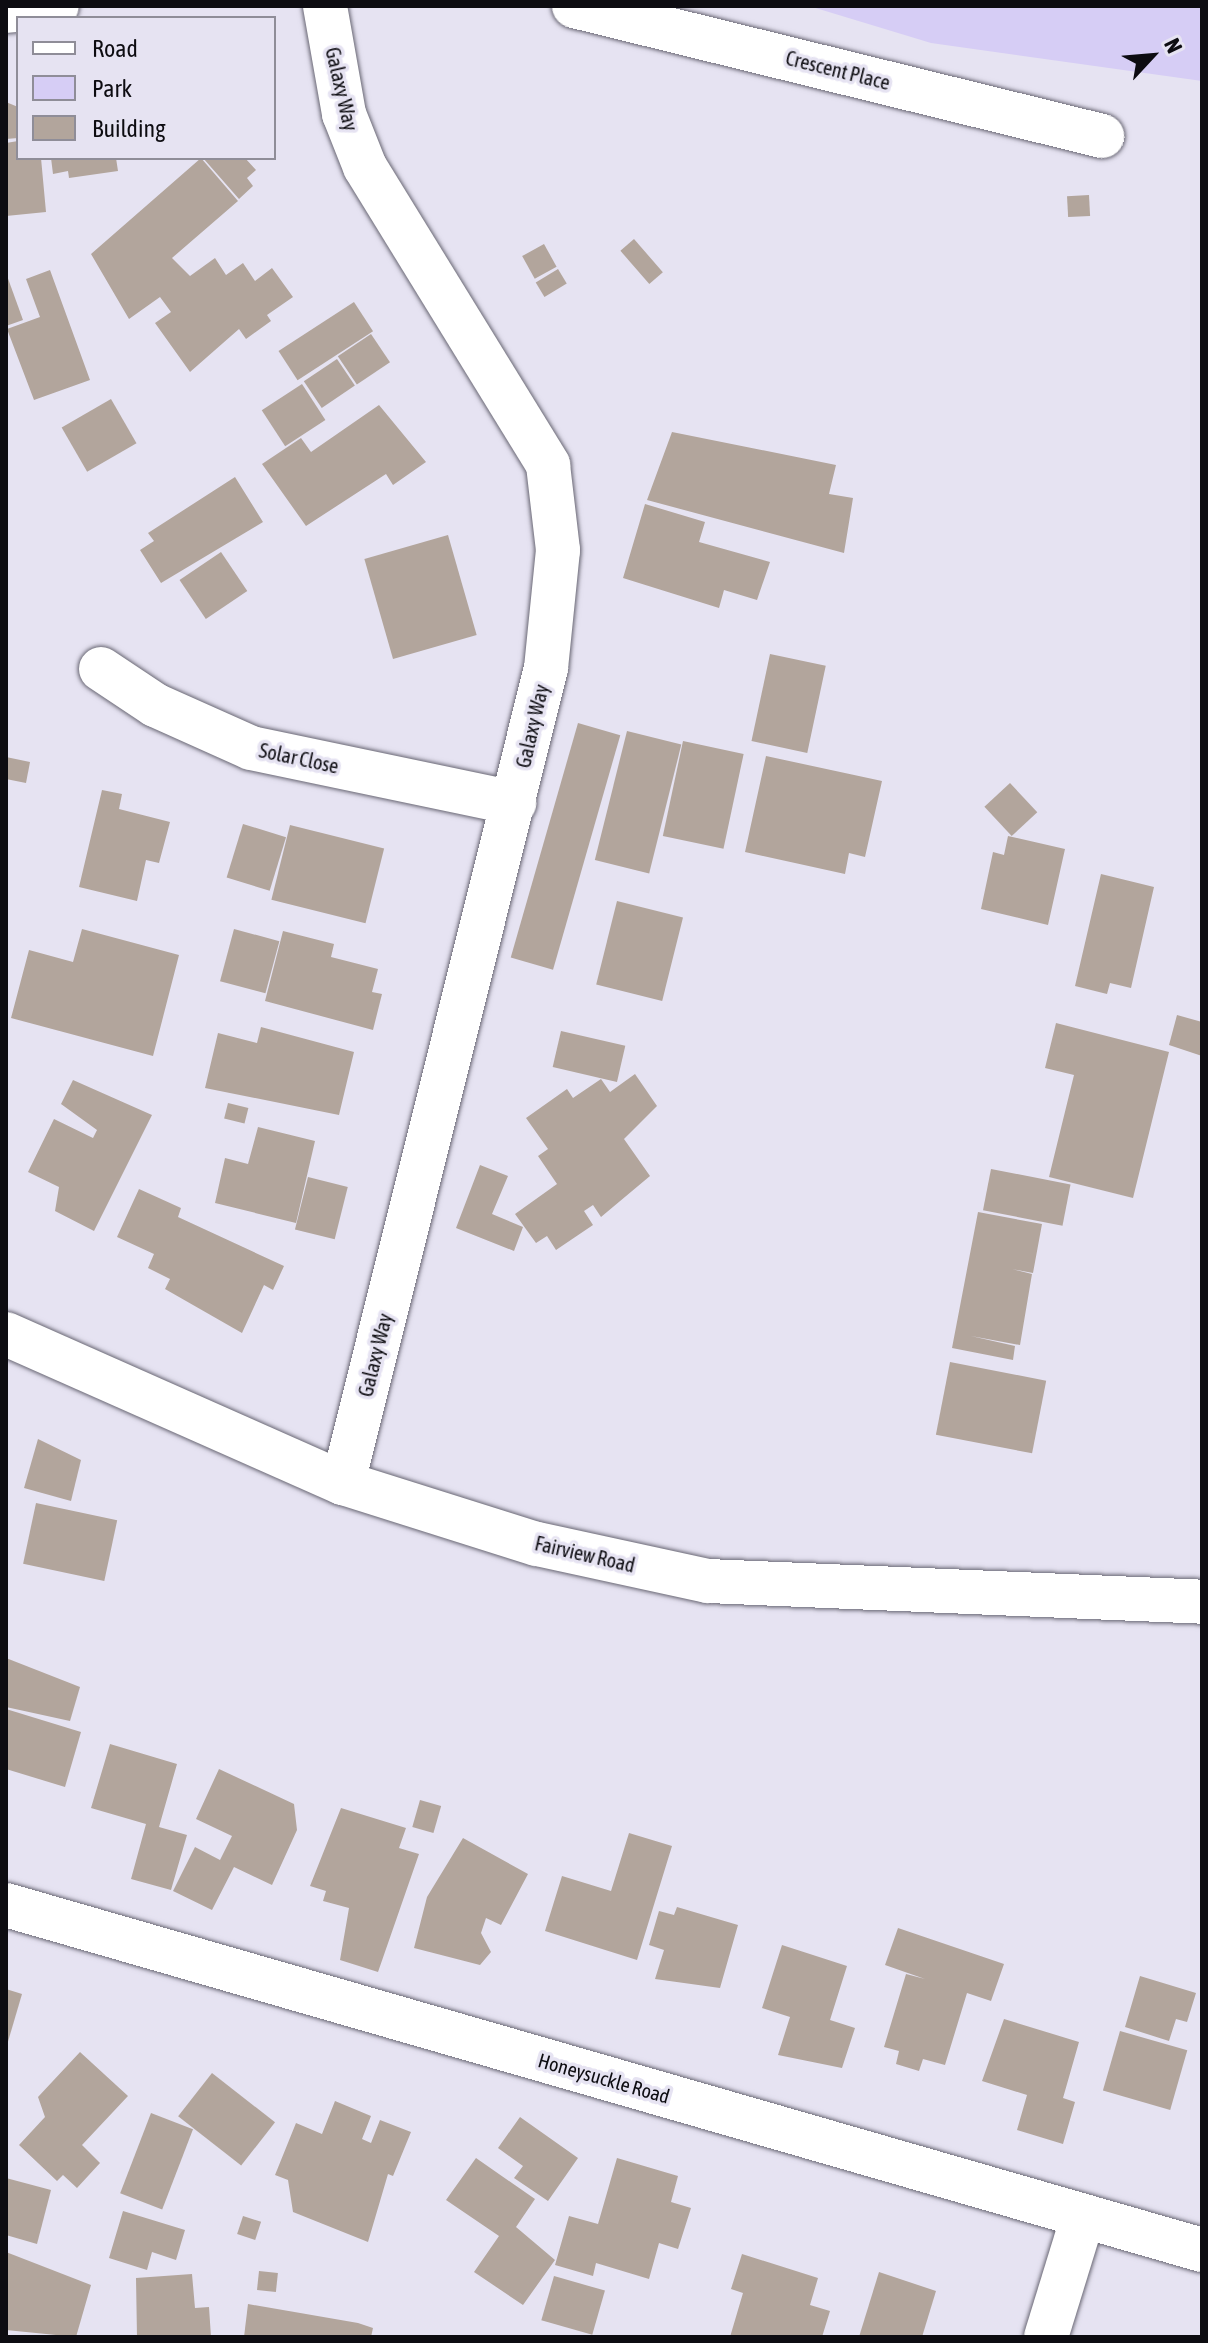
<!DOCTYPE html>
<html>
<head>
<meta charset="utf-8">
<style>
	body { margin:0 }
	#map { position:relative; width:1208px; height:2343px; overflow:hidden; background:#e6e3f2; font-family:"Asap Condensed",sans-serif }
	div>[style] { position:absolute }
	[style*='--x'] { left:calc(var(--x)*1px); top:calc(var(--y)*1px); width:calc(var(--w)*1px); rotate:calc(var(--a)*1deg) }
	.green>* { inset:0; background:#d6cdf5 }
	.building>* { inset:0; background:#b2a59c; transform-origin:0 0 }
	.roads { filter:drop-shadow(0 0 2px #696774) drop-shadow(0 0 2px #696774) }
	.minor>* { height:44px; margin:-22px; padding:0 22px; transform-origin:22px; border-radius:22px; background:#fff }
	span { translate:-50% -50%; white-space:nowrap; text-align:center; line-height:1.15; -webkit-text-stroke:7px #e6e3f2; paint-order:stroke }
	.street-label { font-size:20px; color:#0d0c11 }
	.frame { position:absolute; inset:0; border:8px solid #0d0c11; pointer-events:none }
	.legend { position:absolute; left:16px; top:16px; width:260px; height:144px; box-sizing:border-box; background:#e6e3f2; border:2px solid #8f8d98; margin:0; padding:10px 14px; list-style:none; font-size:24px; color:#0d0c11 }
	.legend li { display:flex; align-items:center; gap:16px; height:40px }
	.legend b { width:40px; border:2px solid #8f8d98 }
	.north { position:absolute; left:1112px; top:16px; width:80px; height:80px; -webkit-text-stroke:6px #e6e3f2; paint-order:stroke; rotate:64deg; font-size:22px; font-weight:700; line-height:32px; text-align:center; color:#0d0c11 }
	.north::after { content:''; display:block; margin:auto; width:28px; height:36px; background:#0d0c11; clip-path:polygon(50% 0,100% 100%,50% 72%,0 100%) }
</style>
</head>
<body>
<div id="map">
	<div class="green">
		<div style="clip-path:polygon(809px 6px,1202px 6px,1202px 81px,931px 43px)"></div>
	</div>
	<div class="building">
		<div style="clip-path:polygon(6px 102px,18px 107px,18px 138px,6px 139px)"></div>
		<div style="clip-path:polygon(18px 141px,18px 158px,41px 158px,46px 212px,6px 216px,6px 143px)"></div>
		<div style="clip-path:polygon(51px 158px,116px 158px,118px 171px,69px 178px,68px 171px,53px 174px)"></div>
		<div style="clip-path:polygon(201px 158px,238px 201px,172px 258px,190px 276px,215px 258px,226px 275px,243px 263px,255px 281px,272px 268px,293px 297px,267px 315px,271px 321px,246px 339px,239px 329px,190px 372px,155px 323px,171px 312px,160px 297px,129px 319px,91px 254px)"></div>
		<div style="clip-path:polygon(203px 158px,245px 158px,256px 170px,247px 178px,253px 186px,239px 199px)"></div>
		<div style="left:1089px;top:195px;width:21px;height:22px;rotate:87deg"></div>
		<div style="left:634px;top:239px;width:44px;height:18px;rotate:49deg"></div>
		<div style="left:544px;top:244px;width:26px;height:25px;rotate:61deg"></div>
		<div style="left:558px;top:269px;width:17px;height:26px;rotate:59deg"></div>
		<div style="clip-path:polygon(50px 270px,90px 380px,34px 400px,7px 329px,40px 317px,26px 279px)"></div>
		<div style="clip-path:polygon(6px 273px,23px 320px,6px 326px)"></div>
		<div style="left:354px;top:302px;width:35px;height:90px;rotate:57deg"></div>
		<div style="left:371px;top:334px;width:34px;height:40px;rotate:56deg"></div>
		<div style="left:337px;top:359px;width:32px;height:40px;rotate:56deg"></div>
		<div style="left:302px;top:384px;width:43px;height:48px;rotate:57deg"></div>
		<div style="left:111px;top:399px;width:51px;height:57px;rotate:60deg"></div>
		<div style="clip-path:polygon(379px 405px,426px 462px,393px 485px,386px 474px,306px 526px,262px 464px,301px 438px,311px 452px)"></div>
		<div style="clip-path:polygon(672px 432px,836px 465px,829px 494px,853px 498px,844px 553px,647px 500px)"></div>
		<div style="clip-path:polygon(235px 477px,263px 522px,161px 583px,140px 550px,154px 541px,148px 533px)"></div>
		<div style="clip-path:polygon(645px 504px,705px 522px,699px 542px,770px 562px,757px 600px,724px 590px,719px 608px,623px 578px)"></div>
		<div style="left:448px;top:535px;width:104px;height:87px;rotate:74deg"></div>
		<div style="left:221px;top:552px;width:47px;height:50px;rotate:56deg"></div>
		<div style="left:770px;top:654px;width:57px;height:89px;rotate:12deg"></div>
		<div style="left:578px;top:723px;width:44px;height:244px;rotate:16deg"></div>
		<div style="left:627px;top:731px;width:56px;height:133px;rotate:14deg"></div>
		<div style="left:683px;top:741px;width:62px;height:97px;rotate:12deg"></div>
		<div style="clip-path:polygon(766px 756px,882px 781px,865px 857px,849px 853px,845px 874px,745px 852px)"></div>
		<div style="clip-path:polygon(6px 757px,30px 762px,26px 783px,6px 779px)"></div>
		<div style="left:1010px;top:783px;width:40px;height:35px;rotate:47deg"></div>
		<div style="clip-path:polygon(102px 790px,122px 794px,119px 809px,170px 822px,159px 863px,146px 860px,137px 901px,79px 887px)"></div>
		<div style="left:243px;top:824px;width:45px;height:56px;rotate:17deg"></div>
		<div style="left:290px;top:825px;width:97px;height:77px;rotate:14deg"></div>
		<div style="clip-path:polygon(1008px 836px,1065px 849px,1048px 925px,981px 909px,993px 852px,1004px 855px)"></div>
		<div style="clip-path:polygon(1101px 874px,1154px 887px,1131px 988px,1110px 983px,1107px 994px,1075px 986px)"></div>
		<div style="left:617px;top:901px;width:68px;height:86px;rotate:14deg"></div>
		<div style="clip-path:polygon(82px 929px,179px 955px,153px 1056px,11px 1018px,29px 950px,73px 962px)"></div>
		<div style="left:234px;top:929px;width:47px;height:54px;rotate:15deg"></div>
		<div style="clip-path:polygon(283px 931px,334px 944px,331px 957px,378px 969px,372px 992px,382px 994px,373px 1030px,265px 1001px)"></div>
		<div style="clip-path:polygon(1177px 1015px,1202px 1022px,1202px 1056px,1169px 1045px)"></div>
		<div style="clip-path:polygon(1056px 1023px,1169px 1052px,1133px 1198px,1049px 1177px,1074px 1075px,1045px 1068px)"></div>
		<div style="clip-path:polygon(261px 1027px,354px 1052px,339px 1115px,205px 1088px,218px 1033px,257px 1043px)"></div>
		<div style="left:561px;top:1031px;width:66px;height:37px;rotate:13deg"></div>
		<div style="clip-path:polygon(635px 1074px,657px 1106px,624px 1139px,650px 1176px,601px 1217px,593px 1205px,584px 1211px,593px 1225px,556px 1250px,547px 1236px,536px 1243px,515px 1214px,557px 1184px,538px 1156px,548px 1149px,526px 1118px,567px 1089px,573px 1098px,601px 1079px,610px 1092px)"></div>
		<div style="clip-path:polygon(73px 1080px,152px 1115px,94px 1231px,55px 1211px,59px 1187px,28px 1172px,54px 1119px,93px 1138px,97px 1130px,61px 1104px)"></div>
		<div style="left:228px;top:1103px;width:21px;height:16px;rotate:14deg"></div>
		<div style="clip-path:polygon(258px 1127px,315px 1141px,296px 1223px,215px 1203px,225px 1158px,248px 1164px)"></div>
		<div style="clip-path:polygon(480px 1165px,508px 1176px,492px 1214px,523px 1227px,514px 1251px,456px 1228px)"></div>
		<div style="left:991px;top:1169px;width:81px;height:42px;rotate:11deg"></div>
		<div style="left:308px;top:1177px;width:41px;height:54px;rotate:14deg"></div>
		<div style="clip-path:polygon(139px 1189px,181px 1208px,178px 1217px,284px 1266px,273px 1290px,264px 1285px,242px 1333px,165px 1289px,170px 1279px,148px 1268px,154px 1254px,117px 1237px)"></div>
		<div style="clip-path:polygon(978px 1212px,1042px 1224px,1033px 1273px,1012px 1269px,1032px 1274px,1020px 1345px,971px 1336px,1015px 1346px,1013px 1360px,952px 1348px)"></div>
		<div style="left:950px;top:1362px;width:98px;height:74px;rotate:11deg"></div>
		<div style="clip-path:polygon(38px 1439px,81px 1460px,71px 1501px,24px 1488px)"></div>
		<div style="left:36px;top:1503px;width:83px;height:62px;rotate:12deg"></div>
		<div style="clip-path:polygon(6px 1658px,80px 1687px,70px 1721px,6px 1707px)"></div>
		<div style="clip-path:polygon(6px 1709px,81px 1732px,65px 1787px,6px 1769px)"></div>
		<div style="clip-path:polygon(110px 1744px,177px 1764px,159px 1827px,187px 1835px,171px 1890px,131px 1879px,146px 1824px,91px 1808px)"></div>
		<div style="clip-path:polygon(219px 1769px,294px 1804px,297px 1830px,272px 1885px,234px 1867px,212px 1910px,173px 1891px,195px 1847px,220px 1860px,232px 1836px,196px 1819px)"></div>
		<div style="left:420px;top:1800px;width:22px;height:28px;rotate:16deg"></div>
		<div style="clip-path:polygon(341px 1808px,406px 1828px,399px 1848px,419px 1854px,378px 1972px,340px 1960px,349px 1908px,323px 1901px,326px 1891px,310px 1886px)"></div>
		<div style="clip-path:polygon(629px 1833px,672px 1846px,637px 1960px,545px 1931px,562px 1876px,611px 1891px)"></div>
		<div style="clip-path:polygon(463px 1838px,528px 1874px,501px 1925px,486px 1918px,481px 1933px,491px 1952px,480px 1965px,414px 1948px,427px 1897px)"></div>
		<div style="clip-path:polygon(677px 1907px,738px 1925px,720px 1988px,655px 1979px,664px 1950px,649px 1945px,659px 1911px,674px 1915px)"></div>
		<div style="clip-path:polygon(898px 1928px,1004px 1964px,991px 2001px,967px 1993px,945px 2065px,923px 2059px,919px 2071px,896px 2064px,899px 2051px,884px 2047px,906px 1974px,925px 1979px,885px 1965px)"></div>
		<div style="clip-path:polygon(782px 1945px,847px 1966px,830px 2020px,855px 2028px,842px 2068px,778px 2055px,790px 2017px,762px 2008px)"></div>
		<div style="clip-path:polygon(1140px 1976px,1196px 1993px,1187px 2022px,1176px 2019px,1169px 2041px,1125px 2027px)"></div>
		<div style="clip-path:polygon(6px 1989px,22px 1994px,7px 2045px,6px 2044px)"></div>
		<div style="clip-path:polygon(1004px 2019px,1079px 2042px,1063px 2098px,1075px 2102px,1063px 2144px,1017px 2130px,1027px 2095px,982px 2081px)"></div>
		<div style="left:1120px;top:2031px;width:70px;height:62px;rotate:16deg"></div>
		<div style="clip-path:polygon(80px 2052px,128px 2096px,82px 2145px,100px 2163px,77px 2188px,63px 2175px,57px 2181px,19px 2145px,45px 2117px,38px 2097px)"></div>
		<div style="left:212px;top:2073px;width:80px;height:55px;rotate:38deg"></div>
		<div style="clip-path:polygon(335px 2101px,371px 2116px,362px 2139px,371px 2143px,380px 2120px,411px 2132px,393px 2176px,388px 2174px,368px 2242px,293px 2212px,288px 2180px,275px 2175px,296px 2123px,322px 2134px)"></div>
		<div style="left:151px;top:2113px;width:45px;height:86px;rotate:21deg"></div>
		<div style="clip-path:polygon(520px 2117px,578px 2158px,548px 2201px,514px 2178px,523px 2166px,498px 2148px)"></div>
		<div style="clip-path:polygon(476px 2158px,535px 2199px,516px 2227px,555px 2260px,523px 2305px,474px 2272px,499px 2236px,446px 2200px)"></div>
		<div style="clip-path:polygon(617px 2158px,678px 2176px,671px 2202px,691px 2208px,678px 2249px,659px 2243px,649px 2279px,596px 2263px,593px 2276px,555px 2265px,569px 2216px,598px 2224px)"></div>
		<div style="clip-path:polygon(6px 2178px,51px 2190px,37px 2244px,6px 2235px)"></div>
		<div style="clip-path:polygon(123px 2211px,185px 2230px,176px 2260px,152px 2252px,147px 2270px,109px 2258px)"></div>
		<div style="left:243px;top:2216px;width:19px;height:19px;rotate:18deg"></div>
		<div style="clip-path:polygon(6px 2252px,91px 2285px,76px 2337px,6px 2330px)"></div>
		<div style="clip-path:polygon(742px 2254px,818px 2278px,810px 2305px,830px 2311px,822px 2337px,730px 2337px,743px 2293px,731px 2289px)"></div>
		<div style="left:259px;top:2271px;width:19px;height:19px;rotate:6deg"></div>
		<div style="clip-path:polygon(879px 2272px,936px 2291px,922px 2337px,859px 2337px)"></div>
		<div style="clip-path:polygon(192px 2274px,195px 2308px,209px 2307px,211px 2337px,137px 2337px,136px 2278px)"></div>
		<div style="left:554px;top:2276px;width:53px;height:46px;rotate:16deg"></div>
		<div style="clip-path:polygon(248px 2304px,358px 2323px,373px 2328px,371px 2337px,244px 2337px)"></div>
	</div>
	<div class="roads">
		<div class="minor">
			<div style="--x:325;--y:6;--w:110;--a:80"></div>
			<div style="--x:344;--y:114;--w:57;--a:68.4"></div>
			<div style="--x:365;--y:167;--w:350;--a:58.4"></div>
			<div style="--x:548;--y:465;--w:86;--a:83.3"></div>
			<div style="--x:558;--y:550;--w:119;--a:95.8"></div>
			<div style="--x:546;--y:668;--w:840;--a:103.99"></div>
			<div style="--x:574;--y:6;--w:544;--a:13.83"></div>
			<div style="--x:6;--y:11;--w:51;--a:-5.6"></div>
			<div style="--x:101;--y:669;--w:65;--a:33.7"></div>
			<div style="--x:155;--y:705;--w:105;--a:24.1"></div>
			<div style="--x:251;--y:748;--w:269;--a:11.8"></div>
			<div style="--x:6;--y:1334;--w:368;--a:23.9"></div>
			<div style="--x:343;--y:1483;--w:203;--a:17.5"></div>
			<div style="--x:537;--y:1544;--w:175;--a:12.2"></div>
			<div style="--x:708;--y:1581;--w:494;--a:2.4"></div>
			<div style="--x:6;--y:1905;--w:1245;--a:16.09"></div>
			<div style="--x:1046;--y:2337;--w:126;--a:-72.9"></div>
		</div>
	</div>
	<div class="street-label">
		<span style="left:838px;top:70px;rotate:14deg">Crescent Place</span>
		<span style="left:342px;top:89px;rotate:77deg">Galaxy Way</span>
		<span style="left:532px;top:726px;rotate:-77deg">Galaxy Way</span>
		<span style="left:299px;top:758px;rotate:12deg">Solar Close</span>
		<span style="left:375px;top:1355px;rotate:-76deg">Galaxy Way</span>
		<span style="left:585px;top:1554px;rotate:13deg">Fairview Road</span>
		<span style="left:604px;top:2078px;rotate:16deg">Honeysuckle Road</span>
	</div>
	<div class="frame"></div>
	<ul class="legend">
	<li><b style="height:10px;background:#fff"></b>Road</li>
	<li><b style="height:22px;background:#d6cdf5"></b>Park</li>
	<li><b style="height:22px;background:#b2a59c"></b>Building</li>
	</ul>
	<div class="north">N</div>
</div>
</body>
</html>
